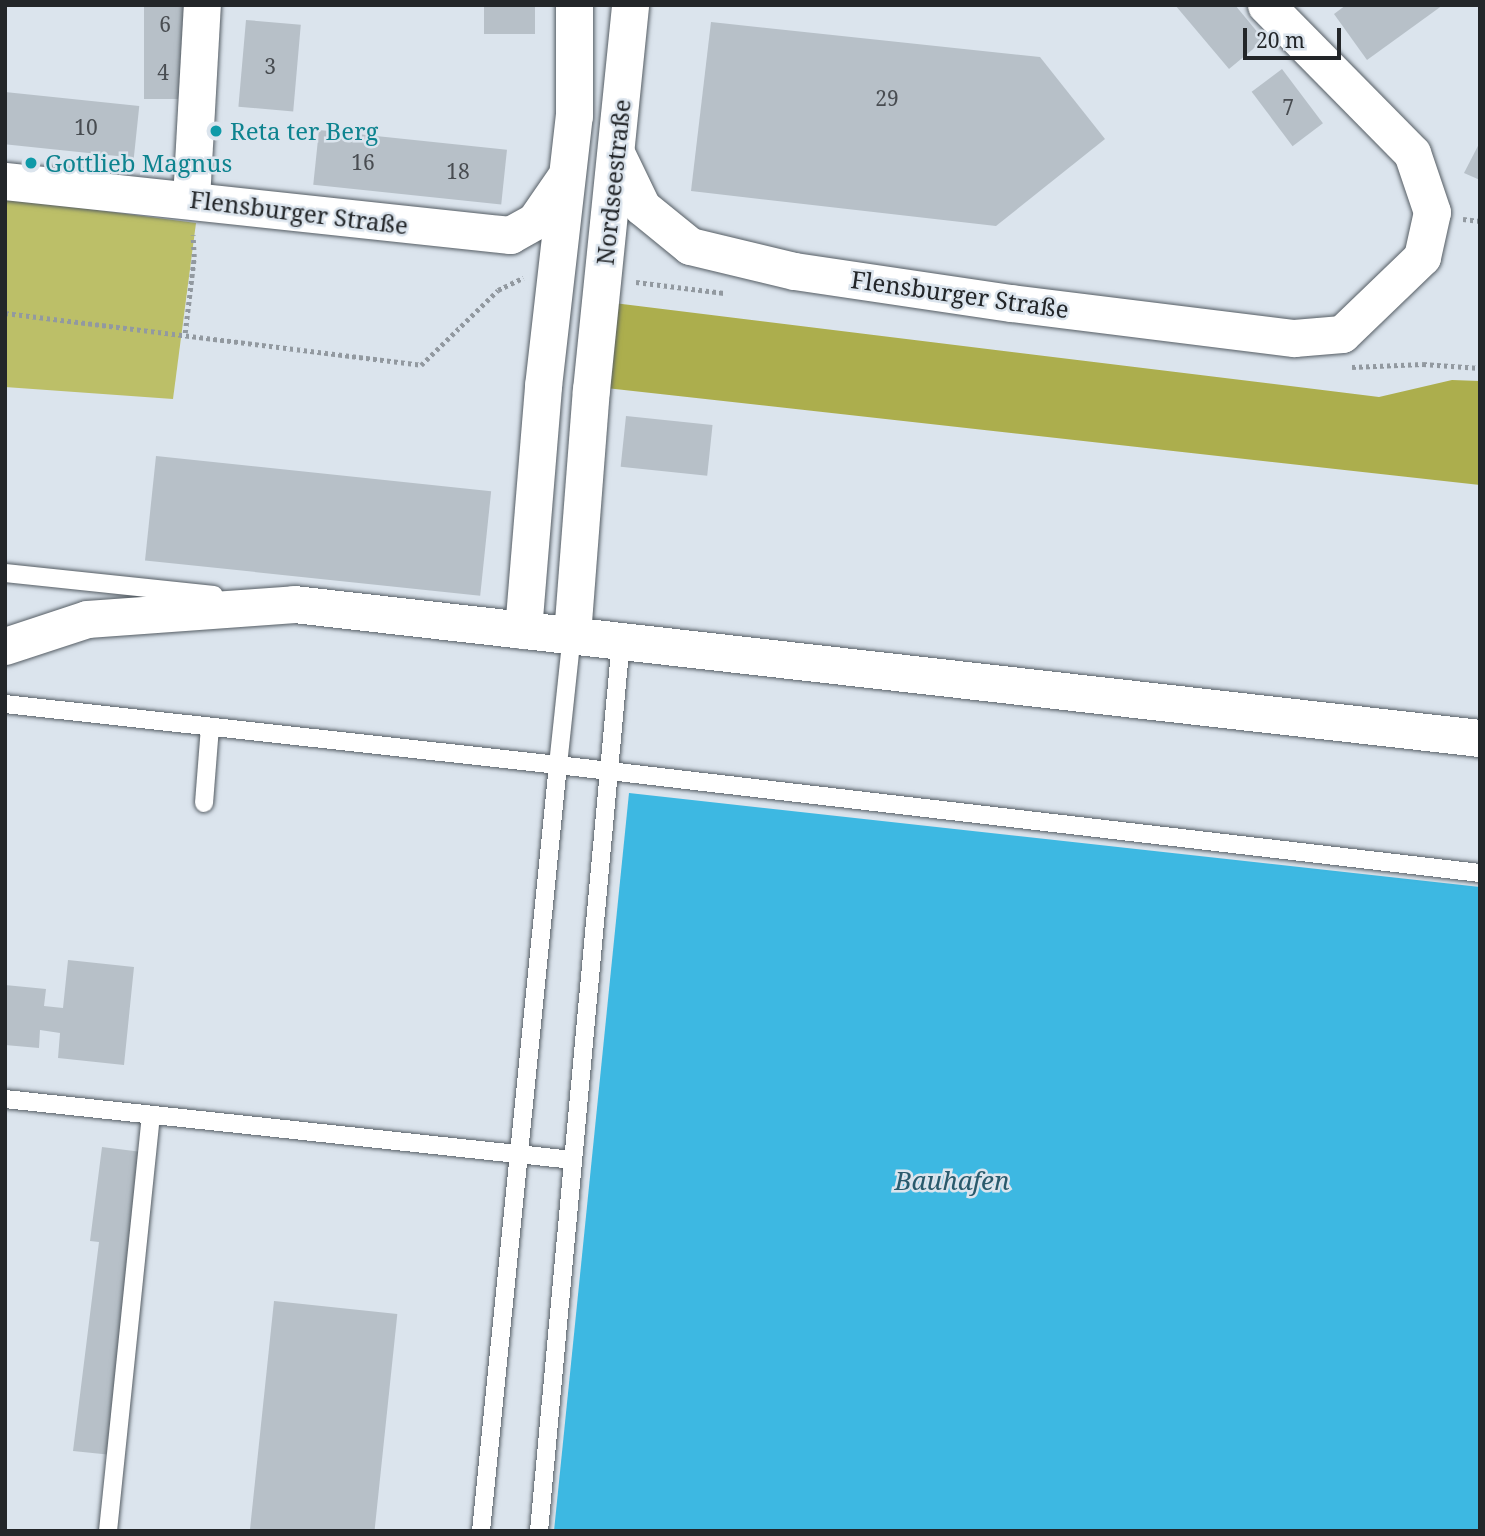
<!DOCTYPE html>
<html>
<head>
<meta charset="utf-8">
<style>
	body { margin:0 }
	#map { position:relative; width:1485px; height:1536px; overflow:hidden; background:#dbe4ed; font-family:"Noto Serif",serif }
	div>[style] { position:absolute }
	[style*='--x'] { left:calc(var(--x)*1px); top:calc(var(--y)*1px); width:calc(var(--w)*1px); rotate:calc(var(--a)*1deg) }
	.green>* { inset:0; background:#bcbf68 }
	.forest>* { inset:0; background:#acae4d }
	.water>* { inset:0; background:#3db8e2 }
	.building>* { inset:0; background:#b7c0c8; transform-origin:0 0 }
	.path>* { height:4.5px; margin-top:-2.25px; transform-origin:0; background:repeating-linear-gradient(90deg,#9299a0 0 3.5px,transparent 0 7px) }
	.roads { filter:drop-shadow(0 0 2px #555d64) drop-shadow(0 0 2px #555d64) }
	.service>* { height:18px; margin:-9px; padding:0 9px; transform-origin:9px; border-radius:9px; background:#fff }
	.minor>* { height:37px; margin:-18.5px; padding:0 18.5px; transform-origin:18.5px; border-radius:18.5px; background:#fff }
	.dots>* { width:19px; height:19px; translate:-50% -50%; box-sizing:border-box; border:4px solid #dbe4ed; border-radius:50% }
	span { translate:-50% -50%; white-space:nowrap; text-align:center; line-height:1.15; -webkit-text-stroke:5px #dbe4ed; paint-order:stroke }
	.number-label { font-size:21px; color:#484c51 }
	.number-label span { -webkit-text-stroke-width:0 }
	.culture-label { font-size:24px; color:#0d838f }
	.left { translate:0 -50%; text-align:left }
	.street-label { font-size:24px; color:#232629 }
	.water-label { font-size:26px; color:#295a6c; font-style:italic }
	.frame { position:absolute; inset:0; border:7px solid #232629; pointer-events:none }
	.scale { position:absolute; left:1243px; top:28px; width:98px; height:32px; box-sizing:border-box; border:4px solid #232629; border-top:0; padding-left:9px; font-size:21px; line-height:24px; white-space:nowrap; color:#232629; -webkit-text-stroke:5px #dbe4ed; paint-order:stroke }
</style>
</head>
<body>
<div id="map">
	<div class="green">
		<div style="clip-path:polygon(5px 198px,196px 223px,173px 399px,5px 387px)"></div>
	</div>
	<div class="forest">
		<div style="clip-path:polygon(614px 303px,1379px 397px,1452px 380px,1480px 381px,1480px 485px,606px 388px)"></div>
	</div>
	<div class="water">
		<div style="clip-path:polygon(629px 793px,1480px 887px,1480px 1531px,554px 1531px)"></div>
	</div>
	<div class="building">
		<div style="left:144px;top:5px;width:44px;height:94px"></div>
		<div style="left:484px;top:5px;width:51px;height:29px"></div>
		<div style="clip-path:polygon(1175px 5px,1235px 5px,1264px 40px,1229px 69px)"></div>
		<div style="clip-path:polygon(1346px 5px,1443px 5px,1367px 60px,1334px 14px)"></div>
		<div style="left:246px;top:20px;width:55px;height:87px;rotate:5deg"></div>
		<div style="clip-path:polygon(711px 22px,1040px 57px,1105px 139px,996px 226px,691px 191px)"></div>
		<div style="left:1282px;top:69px;width:68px;height:38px;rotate:53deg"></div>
		<div style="left:5px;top:92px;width:135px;height:52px;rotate:6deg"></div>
		<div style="left:319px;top:130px;width:189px;height:55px;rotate:6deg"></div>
		<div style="clip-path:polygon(1480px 142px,1480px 180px,1464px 173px)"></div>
		<div style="left:626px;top:416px;width:87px;height:51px;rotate:6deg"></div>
		<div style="left:156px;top:456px;width:337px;height:105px;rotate:6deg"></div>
		<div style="clip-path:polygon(68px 960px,134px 967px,124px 1065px,58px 1058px,60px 1033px,40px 1030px,39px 1048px,5px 1045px,5px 985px,46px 989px,44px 1006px,63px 1008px)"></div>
		<div style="clip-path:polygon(102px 1147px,150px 1153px,112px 1455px,73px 1451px,99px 1242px,90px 1241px)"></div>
		<div style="left:274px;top:1301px;width:124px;height:231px;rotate:6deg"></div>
	</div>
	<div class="path">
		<div style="--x:1463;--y:219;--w:17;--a:7"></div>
		<div style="--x:636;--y:282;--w:89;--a:7.1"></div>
		<div style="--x:5;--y:313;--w:419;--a:7.1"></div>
		<div style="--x:421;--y:365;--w:107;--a:-44.2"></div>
		<div style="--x:498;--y:290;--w:28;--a:-26"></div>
		<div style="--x:185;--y:333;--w:77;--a:-83.2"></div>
		<div style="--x:194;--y:257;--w:22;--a:-93"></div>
		<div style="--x:1352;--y:367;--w:71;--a:-2.4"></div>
		<div style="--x:1423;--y:364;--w:57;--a:4"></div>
	</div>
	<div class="roads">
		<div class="service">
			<div style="--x:5;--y:573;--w:210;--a:6"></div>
			<div style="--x:5;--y:704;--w:556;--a:6.29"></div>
			<div style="--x:558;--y:765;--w:131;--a:-83.9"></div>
			<div style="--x:204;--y:803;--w:76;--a:-85.5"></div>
			<div style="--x:5;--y:1099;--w:571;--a:6.13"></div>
			<div style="--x:108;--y:1531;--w:418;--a:-84.1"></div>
			<div style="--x:481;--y:1531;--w:770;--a:-84.26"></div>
			<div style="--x:558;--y:765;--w:928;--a:6.68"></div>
			<div style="--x:539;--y:1531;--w:894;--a:-84.74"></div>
		</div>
		<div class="minor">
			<div style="--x:616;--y:153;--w:60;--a:64.3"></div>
			<div style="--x:642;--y:207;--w:62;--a:39.1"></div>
			<div style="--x:690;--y:246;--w:107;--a:13.5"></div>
			<div style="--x:794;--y:271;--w:219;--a:8.4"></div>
			<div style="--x:1011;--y:303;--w:285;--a:7.1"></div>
			<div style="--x:1294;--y:338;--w:48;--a:-4.8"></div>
			<div style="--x:1342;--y:334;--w:111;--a:-43.9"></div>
			<div style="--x:1422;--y:257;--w:46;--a:-77.5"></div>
			<div style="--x:1432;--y:212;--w:62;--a:-108.7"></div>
			<div style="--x:1412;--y:153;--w:208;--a:-134.6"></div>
			<div style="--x:5;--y:181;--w:508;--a:6.1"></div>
			<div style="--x:510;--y:235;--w:29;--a:-29"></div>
			<div style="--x:535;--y:221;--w:51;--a:-55.4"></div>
			<div style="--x:191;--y:199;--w:194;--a:-86.8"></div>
			<div style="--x:523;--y:630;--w:245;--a:-85.3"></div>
			<div style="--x:543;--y:386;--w:272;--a:-83.5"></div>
			<div style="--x:574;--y:116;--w:111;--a:-90"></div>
			<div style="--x:572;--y:635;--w:246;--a:-85.6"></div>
			<div style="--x:591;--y:390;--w:387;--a:-84.2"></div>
			<div style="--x:5;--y:646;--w:86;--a:-18.2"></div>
			<div style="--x:87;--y:619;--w:208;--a:-4.1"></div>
			<div style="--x:294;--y:604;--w:1194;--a:6.45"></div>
		</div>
	</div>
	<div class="dots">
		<div style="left:216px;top:131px;background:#0f9aa8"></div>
		<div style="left:31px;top:163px;background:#0f9aa8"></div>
	</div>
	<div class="number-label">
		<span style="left:165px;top:24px">6</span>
		<span style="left:270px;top:66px">3</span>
		<span style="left:163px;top:72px">4</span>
		<span style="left:887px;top:98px">29</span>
		<span style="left:1288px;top:107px">7</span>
		<span style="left:86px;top:127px">10</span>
		<span style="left:363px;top:162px">16</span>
		<span style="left:458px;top:171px">18</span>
	</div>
	<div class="culture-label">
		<span class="left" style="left:230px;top:131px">Reta ter Berg</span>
		<span class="left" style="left:45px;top:163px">Gottlieb Magnus</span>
	</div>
	<div class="street-label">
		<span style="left:613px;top:182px;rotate:-84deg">Nordseestraße</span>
		<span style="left:299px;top:212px;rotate:7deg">Flensburger Straße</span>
		<span style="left:960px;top:294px;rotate:8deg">Flensburger Straße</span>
	</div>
	<div class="water-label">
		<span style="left:952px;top:1181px">Bauhafen</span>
	</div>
	<div class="frame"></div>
	<div class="scale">20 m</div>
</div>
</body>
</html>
